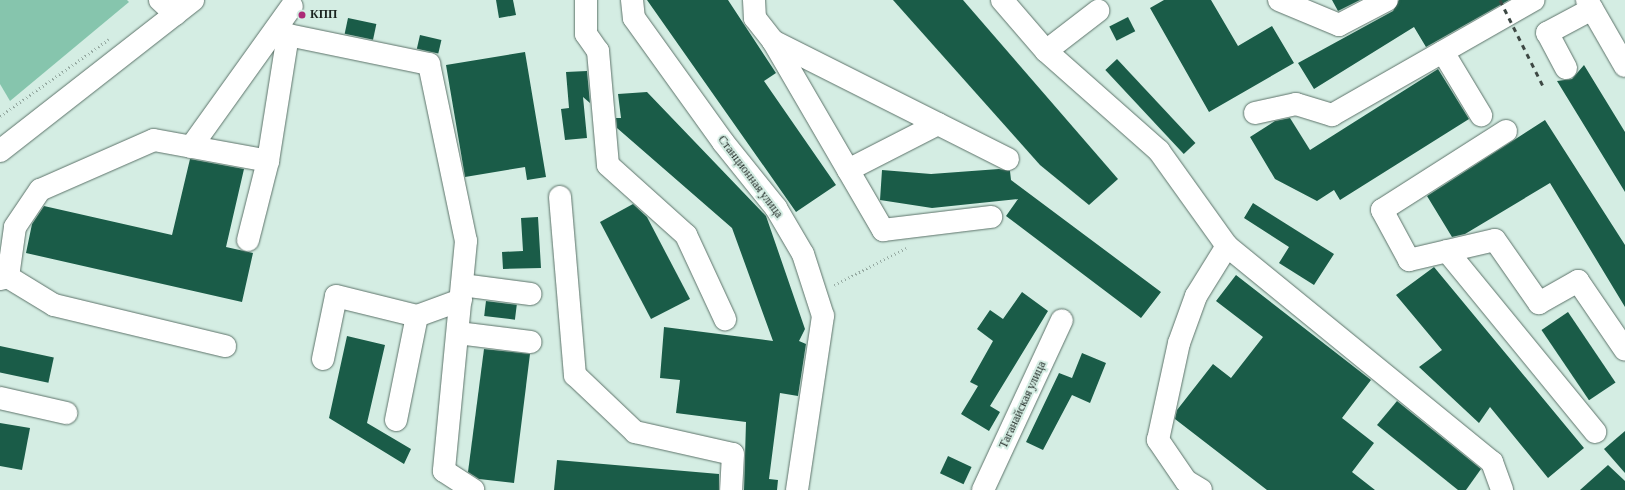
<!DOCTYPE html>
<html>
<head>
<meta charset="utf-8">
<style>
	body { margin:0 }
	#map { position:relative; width:1625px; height:490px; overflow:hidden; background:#d4ede3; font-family:"Crimson Pro",serif }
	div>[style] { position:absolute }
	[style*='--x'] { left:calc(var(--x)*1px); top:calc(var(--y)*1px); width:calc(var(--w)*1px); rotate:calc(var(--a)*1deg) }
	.forest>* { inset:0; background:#86c5ad }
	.building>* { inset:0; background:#1a5c48; transform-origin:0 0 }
	.path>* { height:2.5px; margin-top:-1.25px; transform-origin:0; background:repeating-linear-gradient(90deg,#97aba3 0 1px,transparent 0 4px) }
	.roads { filter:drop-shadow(0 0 1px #5d736a) drop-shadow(0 0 1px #5d736a) }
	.minor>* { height:22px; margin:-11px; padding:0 11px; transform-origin:11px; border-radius:11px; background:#fff }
	.rail>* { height:3px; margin-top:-1.5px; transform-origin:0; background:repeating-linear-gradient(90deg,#3d4843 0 5px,transparent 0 10px) }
	.dots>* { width:11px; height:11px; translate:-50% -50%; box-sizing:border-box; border:2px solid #d4ede3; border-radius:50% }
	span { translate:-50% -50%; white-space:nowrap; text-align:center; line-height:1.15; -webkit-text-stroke:4px #d4ede3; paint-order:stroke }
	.poi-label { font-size:12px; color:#1b2420; font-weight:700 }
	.left { translate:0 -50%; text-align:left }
	.street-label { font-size:12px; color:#1b2420 }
</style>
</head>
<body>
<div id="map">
	<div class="forest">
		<div style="clip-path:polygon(0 0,127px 0,129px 2px,10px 101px,0 84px)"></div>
	</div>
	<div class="building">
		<div style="clip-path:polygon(496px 0,513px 0,516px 15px,499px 18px)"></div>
		<div style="clip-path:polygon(647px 0,728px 0,776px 73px,764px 81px,836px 185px,796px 212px)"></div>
		<div style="clip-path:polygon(893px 0,963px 0,1118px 179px,1089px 205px,1040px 165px)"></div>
		<div style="clip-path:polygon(1164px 0,1211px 0,1238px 46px,1272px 26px,1294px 63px,1209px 112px,1150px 8px)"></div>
		<div style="clip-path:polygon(1332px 0,1360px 0,1338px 11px)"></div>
		<div style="clip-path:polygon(1399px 0,1509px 0,1426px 47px,1414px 27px,1314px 89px,1298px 63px,1393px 11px)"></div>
		<div style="left:1128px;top:17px;width:16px;height:21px;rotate:63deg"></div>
		<div style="left:348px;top:18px;width:29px;height:16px;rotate:12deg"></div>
		<div style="left:420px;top:35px;width:22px;height:14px;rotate:13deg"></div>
		<div style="clip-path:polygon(525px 52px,546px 177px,527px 180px,525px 167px,465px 177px,446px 65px)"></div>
		<div style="left:1117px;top:59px;width:115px;height:16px;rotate:47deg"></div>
		<div style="clip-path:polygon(1584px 65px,1625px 132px,1625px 192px,1557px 81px,1572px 79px)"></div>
		<div style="clip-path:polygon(1438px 69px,1469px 119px,1340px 200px,1334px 190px,1317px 201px,1275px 179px,1250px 137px,1275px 121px,1290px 118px,1310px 150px)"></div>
		<div style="clip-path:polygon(587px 71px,590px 103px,583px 97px,587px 138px,565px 140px,561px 109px,569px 108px,566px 72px)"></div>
		<div style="clip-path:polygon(647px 92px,766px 216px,805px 329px,799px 341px,806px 344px,798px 396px,780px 393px,769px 479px,778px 480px,777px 490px,744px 490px,746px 422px,676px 413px,680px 380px,660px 378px,664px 327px,773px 341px,732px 228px,617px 128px,616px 118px,621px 118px,618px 94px)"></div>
		<div style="clip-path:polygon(1545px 120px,1625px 245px,1625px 307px,1550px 183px,1465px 234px,1452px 237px,1427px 196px)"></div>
		<div style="clip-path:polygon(190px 159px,244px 169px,226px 247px,253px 253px,242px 302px,26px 253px,32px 224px,44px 206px,172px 235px)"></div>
		<div style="clip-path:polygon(999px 169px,1010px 171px,1011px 180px,1161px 292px,1141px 318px,1006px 216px,1018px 199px,932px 208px,880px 200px,882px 170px,931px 174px)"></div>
		<div style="clip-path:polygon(1253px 203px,1334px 254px,1314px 285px,1279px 263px,1289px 247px,1244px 218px)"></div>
		<div style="clip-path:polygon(633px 204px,647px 217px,690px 299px,651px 319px,600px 222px)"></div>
		<div style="clip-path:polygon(538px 217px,541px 268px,503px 269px,502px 252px,523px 251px,521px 218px)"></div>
		<div style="clip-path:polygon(1434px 267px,1584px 448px,1548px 478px,1490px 407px,1479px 423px,1419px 367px,1442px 350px,1396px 295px)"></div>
		<div style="clip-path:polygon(1236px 275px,1371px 380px,1342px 418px,1374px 443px,1352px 472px,1375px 490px,1267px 490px,1175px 419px,1177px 410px,1213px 364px,1231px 378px,1263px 337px,1216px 301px)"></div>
		<div style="clip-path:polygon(1022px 292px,1048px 311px,990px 406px,1000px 412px,989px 431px,961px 414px,978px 386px,970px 382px,993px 341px,977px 329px,990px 310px,1003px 319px)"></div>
		<div style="left:486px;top:301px;width:31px;height:15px;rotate:7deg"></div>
		<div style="left:1568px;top:312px;width:85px;height:32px;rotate:56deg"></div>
		<div style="clip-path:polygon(347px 336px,385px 345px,367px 423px,411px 449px,404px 464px,329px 418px)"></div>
		<div style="left:0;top:346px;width:55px;height:26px;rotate:12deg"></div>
		<div style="clip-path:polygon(484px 349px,530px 354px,514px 483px,479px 479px,468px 472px)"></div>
		<div style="clip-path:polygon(1082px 353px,1106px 363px,1090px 403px,1072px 395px,1043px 450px,1026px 442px,1059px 373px,1072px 378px)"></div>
		<div style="clip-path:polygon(1397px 401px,1481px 469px,1466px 490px,1458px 490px,1377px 425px)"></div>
		<div style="clip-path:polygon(0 423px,30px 428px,22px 470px,0 466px)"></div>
		<div style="clip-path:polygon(1625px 431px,1625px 473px,1604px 449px)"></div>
		<div style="left:948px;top:456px;width:26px;height:19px;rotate:25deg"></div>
		<div style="clip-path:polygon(557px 460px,719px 474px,719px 490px,554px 490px)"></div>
		<div style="clip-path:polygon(1608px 465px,1625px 481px,1625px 490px,1580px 490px)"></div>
	</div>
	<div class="path">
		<div style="--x:0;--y:116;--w:133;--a:-35.2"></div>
		<div style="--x:834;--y:285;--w:81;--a:-27.2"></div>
	</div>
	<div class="roads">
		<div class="minor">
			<div style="--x:160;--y:0;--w:21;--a:43"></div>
			<div style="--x:586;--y:0;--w:34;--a:90"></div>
			<div style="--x:586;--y:34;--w:21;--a:55"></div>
			<div style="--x:598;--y:51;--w:114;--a:85"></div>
			<div style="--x:608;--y:165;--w:105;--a:41.9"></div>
			<div style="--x:686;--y:235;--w:93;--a:65.1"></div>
			<div style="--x:632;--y:0;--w:18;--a:84"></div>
			<div style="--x:634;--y:18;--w:153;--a:54.3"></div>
			<div style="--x:723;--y:142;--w:85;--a:51.2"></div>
			<div style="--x:776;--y:208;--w:53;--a:59.6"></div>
			<div style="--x:803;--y:254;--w:65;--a:72.1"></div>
			<div style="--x:823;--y:316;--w:176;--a:98.5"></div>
			<div style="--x:754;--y:0;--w:18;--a:87"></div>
			<div style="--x:755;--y:18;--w:29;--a:52"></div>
			<div style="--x:773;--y:41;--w:263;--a:26.7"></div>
			<div style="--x:1002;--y:0;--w:67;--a:49.2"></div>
			<div style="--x:1046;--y:51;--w:151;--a:41.5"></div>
			<div style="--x:1159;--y:151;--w:117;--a:54.4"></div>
			<div style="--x:1227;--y:246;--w:342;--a:39.2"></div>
			<div style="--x:1492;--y:462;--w:30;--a:70"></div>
			<div style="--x:1279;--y:0;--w:65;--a:22.6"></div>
			<div style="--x:1339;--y:25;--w:54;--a:-27.5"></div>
			<div style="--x:1587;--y:0;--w:76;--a:60.1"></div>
			<div style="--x:773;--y:41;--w:219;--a:59.8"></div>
			<div style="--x:883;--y:230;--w:109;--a:-6.9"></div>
			<div style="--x:1046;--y:51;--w:66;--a:-37.6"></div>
			<div style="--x:1443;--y:52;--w:74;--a:58.9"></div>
			<div style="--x:1566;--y:68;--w:40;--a:-118"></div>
			<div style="--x:1547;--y:33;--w:51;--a:-28.1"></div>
			<div style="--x:1255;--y:113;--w:42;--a:-12.4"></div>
			<div style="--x:1296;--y:104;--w:38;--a:17"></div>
			<div style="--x:1332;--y:115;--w:232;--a:-29.7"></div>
			<div style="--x:1506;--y:131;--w:147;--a:147.5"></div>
			<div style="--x:1382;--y:210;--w:57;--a:61.6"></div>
			<div style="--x:1409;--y:260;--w:88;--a:-13.1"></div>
			<div style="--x:1495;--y:240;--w:77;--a:55.1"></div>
			<div style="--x:1539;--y:303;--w:45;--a:-29.4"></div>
			<div style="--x:1578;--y:281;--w:83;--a:55.7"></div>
			<div style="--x:191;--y:147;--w:173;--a:-54.4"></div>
			<div style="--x:0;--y:151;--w:245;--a:-38"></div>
			<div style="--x:848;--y:170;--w:101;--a:-27.1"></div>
			<div style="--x:560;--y:197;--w:179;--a:85.2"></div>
			<div style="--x:575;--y:375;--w:83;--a:43.5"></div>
			<div style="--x:635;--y:432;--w:100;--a:12.7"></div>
			<div style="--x:733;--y:454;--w:36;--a:93"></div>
			<div style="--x:248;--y:240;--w:81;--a:-75.8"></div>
			<div style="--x:1447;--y:251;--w:234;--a:50.7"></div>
			<div style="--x:8;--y:277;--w:54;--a:31.3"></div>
			<div style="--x:54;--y:305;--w:176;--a:13.5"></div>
			<div style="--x:0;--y:279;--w:8;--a:-14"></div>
			<div style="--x:8;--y:277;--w:50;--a:-82"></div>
			<div style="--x:15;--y:227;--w:45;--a:-56"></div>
			<div style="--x:40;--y:190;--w:124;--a:-23.7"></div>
			<div style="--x:154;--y:140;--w:116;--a:10.4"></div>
			<div style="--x:268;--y:161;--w:128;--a:-81"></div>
			<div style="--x:288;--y:35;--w:144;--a:11.6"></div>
			<div style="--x:429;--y:64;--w:181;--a:78.2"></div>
			<div style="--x:466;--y:241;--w:231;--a:95.5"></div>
			<div style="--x:444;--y:471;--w:35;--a:33"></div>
			<div style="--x:462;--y:285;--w:69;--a:7.5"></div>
			<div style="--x:458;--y:333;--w:73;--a:7.1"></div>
			<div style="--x:323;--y:359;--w:64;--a:-78.3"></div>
			<div style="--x:336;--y:296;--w:83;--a:13.9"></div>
			<div style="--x:417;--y:316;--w:47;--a:-20"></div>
			<div style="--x:0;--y:398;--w:68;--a:12.8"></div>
			<div style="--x:396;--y:420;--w:106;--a:-78.6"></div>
			<div style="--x:983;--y:490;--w:187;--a:-65.1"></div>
			<div style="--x:1201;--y:490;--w:17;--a:-149"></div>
			<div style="--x:1186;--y:481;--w:50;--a:-124.3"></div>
			<div style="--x:1158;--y:440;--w:99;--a:-77.8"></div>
			<div style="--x:1179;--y:343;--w:50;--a:-70.1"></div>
			<div style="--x:1196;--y:296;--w:59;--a:-58.2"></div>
		</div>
	</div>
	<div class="rail">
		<div style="--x:1500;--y:0;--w:96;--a:63.4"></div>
	</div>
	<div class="dots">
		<div style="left:302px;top:15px;background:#ab2a76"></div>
	</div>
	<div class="poi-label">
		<span class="left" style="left:310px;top:15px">КПП</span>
	</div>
	<div class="street-label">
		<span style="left:750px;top:177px;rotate:53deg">Станционная улица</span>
		<span style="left:1023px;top:405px;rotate:-65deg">Таганайская улица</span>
	</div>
</div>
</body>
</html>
